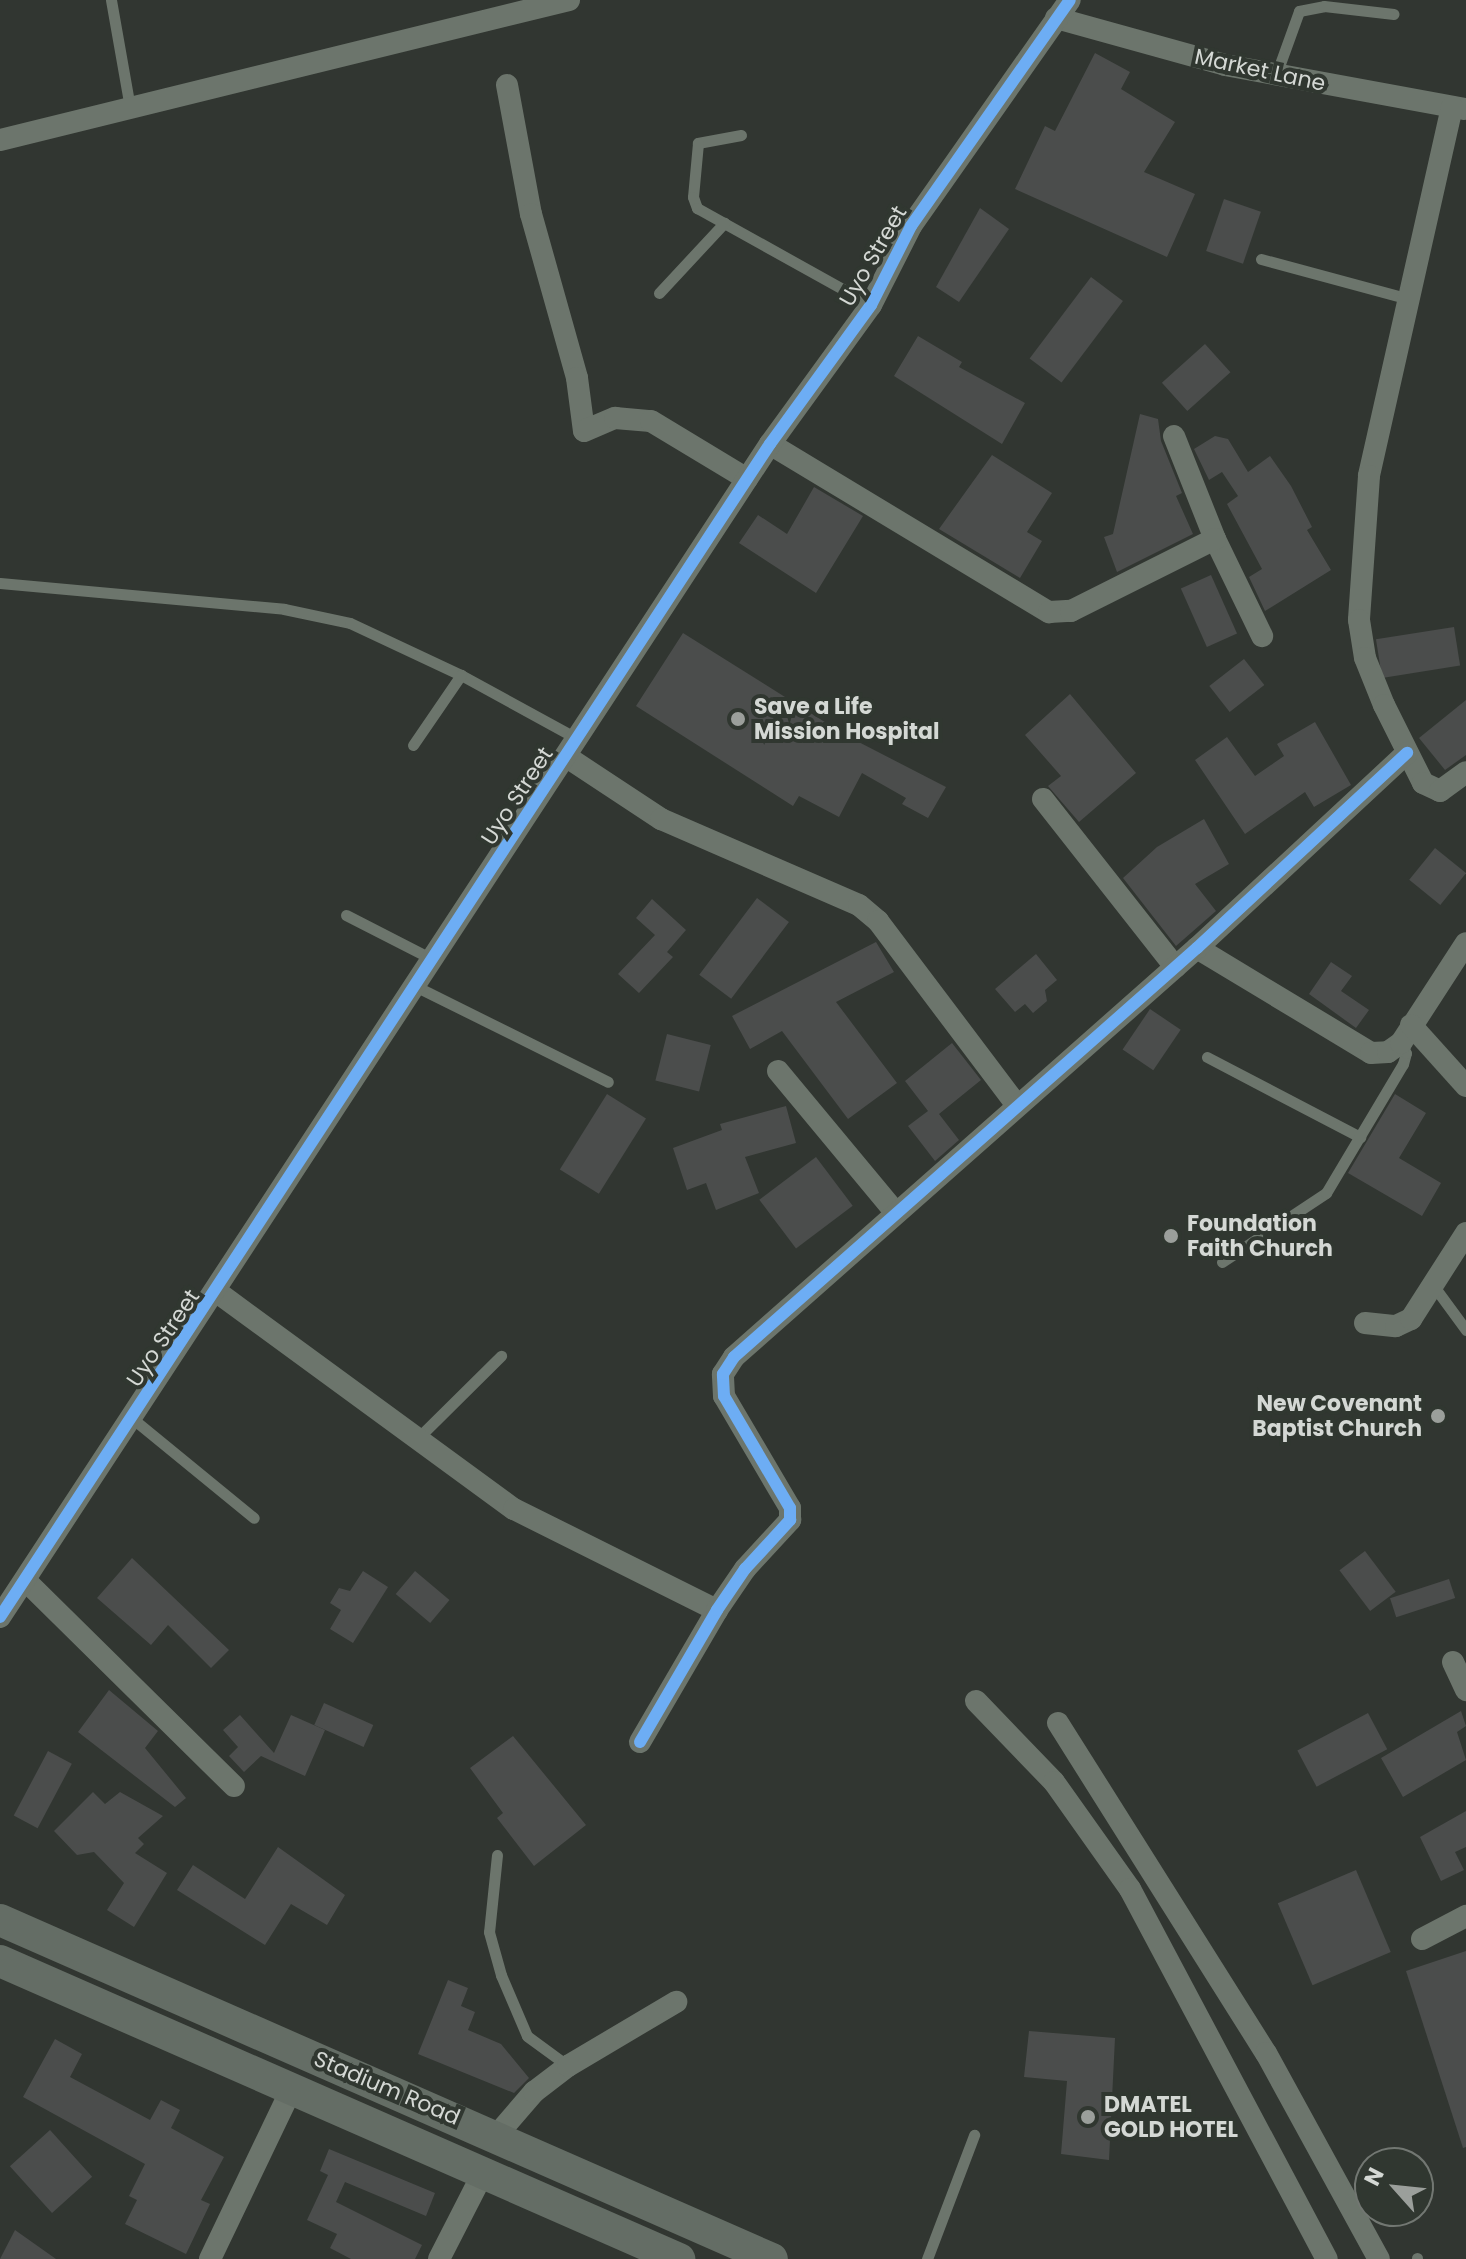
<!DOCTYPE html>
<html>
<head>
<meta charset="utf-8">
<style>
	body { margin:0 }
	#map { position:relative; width:1466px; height:2259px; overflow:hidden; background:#313631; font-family:Poppins,sans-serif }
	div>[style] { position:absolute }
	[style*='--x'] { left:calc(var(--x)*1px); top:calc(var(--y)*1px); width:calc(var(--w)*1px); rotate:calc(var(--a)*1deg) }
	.building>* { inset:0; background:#4b4d4c; transform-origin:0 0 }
	.service>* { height:11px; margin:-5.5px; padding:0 5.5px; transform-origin:5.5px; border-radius:5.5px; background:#6c756c }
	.minor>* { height:22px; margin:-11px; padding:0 11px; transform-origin:11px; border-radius:11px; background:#6c756c }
	.secondary>* { height:32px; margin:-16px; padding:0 16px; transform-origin:16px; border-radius:16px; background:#646d65 }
	.cycleway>* { height:12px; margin:-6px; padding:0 6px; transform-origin:6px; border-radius:6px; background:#6dadf4 }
	.dots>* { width:22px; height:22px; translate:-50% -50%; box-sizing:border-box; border:4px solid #303730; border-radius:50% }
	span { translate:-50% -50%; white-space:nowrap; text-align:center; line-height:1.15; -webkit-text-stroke:8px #303730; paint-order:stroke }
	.street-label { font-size:22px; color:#d4d8d4 }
	.poi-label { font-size:22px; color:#d4d8d4; font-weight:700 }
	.left { translate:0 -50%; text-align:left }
	.right { translate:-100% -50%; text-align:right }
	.north { position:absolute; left:1354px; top:2147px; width:80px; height:80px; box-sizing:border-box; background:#303730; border:2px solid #727772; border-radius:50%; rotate:297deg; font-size:22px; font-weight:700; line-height:32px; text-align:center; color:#d4d8d4 }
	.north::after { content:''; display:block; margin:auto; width:28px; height:36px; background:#9b9f9b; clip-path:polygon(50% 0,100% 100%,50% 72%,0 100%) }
</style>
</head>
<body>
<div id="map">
	<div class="building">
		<div style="clip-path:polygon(1095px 53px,1130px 72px,1121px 89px,1175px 122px,1144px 172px,1195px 194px,1167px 257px,1015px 189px,1045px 126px,1055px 131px)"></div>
		<div style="left:1224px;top:199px;width:39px;height:55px;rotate:19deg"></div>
		<div style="clip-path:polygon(980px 208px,1009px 229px,959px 302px,936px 287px)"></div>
		<div style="left:1091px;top:277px;width:40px;height:102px;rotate:37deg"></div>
		<div style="clip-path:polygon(918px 336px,962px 362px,959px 367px,1025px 403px,1002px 444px,894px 376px)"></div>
		<div style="left:1205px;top:344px;width:38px;height:58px;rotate:48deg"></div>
		<div style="clip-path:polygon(1140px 414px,1158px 419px,1161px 441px,1182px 493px,1176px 496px,1193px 534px,1117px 572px,1104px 537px,1113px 534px)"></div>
		<div style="clip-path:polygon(1215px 436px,1228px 439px,1248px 472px,1270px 456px,1291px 486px,1312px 527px,1307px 530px,1331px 570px,1265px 611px,1249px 577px,1262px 569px,1227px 504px,1238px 496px,1222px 472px,1209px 480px,1194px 449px)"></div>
		<div style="clip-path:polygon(992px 455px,1052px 493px,1027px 532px,1042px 541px,1020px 578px,939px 529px)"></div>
		<div style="clip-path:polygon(814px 487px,863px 516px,816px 593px,739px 543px,758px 515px,787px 534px)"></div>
		<div style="left:1211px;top:575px;width:64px;height:33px;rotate:66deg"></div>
		<div style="left:1454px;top:627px;width:39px;height:79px;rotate:81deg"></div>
		<div style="clip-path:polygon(683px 633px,847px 736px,946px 787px,928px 818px,902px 804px,906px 798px,862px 773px,839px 817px,799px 796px,793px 806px,636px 706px)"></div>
		<div style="left:1244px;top:659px;width:33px;height:44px;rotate:52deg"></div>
		<div style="clip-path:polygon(1070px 694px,1136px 773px,1079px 822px,1048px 786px,1061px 776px,1025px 735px)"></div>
		<div style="clip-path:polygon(1466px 700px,1466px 755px,1445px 770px,1419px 738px)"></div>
		<div style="clip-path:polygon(1315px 722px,1351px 785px,1314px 807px,1305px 792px,1245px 834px,1195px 760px,1227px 737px,1255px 776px,1284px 756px,1277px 744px)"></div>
		<div style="clip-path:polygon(1204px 819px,1229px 864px,1195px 884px,1216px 911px,1176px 946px,1123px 878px,1157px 847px)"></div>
		<div style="left:1435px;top:848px;width:40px;height:41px;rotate:39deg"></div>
		<div style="left:757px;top:898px;width:40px;height:96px;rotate:37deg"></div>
		<div style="clip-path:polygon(652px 899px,686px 930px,667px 952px,673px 957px,639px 993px,618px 974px,655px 935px,636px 918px)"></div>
		<div style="clip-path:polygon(876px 942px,894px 972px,836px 1002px,897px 1083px,848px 1119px,782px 1031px,750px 1049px,732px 1016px)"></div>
		<div style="clip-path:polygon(1036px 954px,1057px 980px,1045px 990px,1047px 1001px,1033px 1013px,1025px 1004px,1015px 1012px,995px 989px)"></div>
		<div style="clip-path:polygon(1331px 962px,1352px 976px,1341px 991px,1369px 1010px,1356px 1028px,1309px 994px)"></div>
		<div style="left:1150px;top:1009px;width:37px;height:49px;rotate:34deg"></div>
		<div style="left:667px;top:1034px;width:45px;height:48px;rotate:14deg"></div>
		<div style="clip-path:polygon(952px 1043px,981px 1080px,939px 1114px,959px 1140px,935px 1161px,908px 1126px,928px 1111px,905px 1081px)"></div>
		<div style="left:607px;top:1094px;width:46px;height:89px;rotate:32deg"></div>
		<div style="clip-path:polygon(1395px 1094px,1426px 1113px,1399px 1158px,1441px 1183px,1422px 1216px,1348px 1173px)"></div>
		<div style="clip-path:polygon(786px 1106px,796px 1143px,745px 1157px,759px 1193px,716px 1210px,706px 1183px,687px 1190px,673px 1148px,722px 1130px,720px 1124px)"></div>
		<div style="left:816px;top:1157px;width:61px;height:71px;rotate:53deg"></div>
		<div style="left:1365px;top:1551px;width:51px;height:32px;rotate:53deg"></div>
		<div style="clip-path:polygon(132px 1558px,229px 1650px,211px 1668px,168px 1625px,151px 1645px,97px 1598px)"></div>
		<div style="clip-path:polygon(363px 1571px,388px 1587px,353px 1643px,330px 1629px,341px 1610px,330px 1603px,339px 1588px,350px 1591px)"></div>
		<div style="left:415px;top:1571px;width:45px;height:30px;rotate:40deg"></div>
		<div style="left:1449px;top:1579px;width:20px;height:62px;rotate:72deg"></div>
		<div style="clip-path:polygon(109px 1690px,158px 1731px,145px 1748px,186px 1798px,175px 1807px,78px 1732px)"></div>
		<div style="left:324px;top:1703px;width:54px;height:24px;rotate:24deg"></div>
		<div style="clip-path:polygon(1461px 1711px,1466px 1726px,1457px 1732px,1466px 1760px,1403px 1797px,1381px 1758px)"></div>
		<div style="left:1368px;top:1713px;width:41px;height:80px;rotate:62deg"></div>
		<div style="clip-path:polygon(240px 1715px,274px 1753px,291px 1715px,325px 1730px,305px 1776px,261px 1756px,244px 1772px,229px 1756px,238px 1747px,223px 1730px)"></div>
		<div style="clip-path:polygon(513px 1736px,586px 1825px,534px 1866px,497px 1818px,503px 1813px,470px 1768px)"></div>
		<div style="left:48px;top:1751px;width:27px;height:73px;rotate:28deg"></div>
		<div style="clip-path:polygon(93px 1792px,105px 1804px,120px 1792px,163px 1816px,138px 1838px,144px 1844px,135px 1853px,167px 1873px,134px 1927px,107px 1910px,124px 1883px,94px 1852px,77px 1855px,54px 1831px)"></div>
		<div style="clip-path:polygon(1466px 1811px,1466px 1847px,1455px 1852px,1464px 1870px,1441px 1881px,1420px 1837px)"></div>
		<div style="clip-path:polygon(278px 1847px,345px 1895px,327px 1925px,291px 1904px,265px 1945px,177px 1890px,193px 1865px,245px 1899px)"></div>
		<div style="left:1356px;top:1870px;width:89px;height:85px;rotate:67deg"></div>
		<div style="clip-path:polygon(1466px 1951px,1466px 2147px,1463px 2148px,1406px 1971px)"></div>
		<div style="clip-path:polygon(448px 1980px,468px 1988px,461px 2006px,475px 2012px,468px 2030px,501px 2044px,529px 2078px,514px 2093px,418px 2054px)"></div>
		<div style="clip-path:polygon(1029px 2031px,1115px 2038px,1109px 2160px,1061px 2154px,1067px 2081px,1024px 2077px)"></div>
		<div style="clip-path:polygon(55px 2039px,82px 2054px,70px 2077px,150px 2120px,161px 2100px,180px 2110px,171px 2128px,224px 2157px,201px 2200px,210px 2204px,186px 2254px,125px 2224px,137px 2200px,129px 2196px,145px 2164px,23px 2097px)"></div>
		<div style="left:50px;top:2130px;width:63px;height:54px;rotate:48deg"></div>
		<div style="clip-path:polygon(329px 2149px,435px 2193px,426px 2216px,345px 2182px,336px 2202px,422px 2245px,415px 2259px,351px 2259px,330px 2248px,337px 2234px,307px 2220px,328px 2175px,320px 2171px)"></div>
		<div style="clip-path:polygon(15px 2230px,56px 2259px,0 2259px)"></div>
	</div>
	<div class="service">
		<div style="--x:111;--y:0;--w:110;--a:80"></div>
		<div style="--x:1276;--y:75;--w:68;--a:-70.2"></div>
		<div style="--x:1299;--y:11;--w:25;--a:-11"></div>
		<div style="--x:1324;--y:6;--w:70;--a:6.5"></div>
		<div style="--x:741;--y:135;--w:44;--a:169.5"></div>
		<div style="--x:698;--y:143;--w:54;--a:95.3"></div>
		<div style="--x:693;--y:197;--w:12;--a:70"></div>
		<div style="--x:697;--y:208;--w:199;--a:29.1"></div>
		<div style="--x:1261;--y:259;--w:153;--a:15.1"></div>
		<div style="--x:659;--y:293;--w:96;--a:-47.1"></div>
		<div style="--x:0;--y:583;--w:285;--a:5.2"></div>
		<div style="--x:284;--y:609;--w:67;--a:12"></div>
		<div style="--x:350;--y:623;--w:123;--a:25.1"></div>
		<div style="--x:461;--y:675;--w:133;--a:28.7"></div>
		<div style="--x:413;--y:745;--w:85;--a:-55.6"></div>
		<div style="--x:346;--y:915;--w:99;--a:27.1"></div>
		<div style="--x:417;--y:987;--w:213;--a:26.4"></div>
		<div style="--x:1207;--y:1057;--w:173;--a:27.6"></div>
		<div style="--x:1222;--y:1262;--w:125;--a:-33.6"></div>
		<div style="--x:1326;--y:1193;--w:150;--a:-59.2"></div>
		<div style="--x:1403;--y:1064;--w:11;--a:-75"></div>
		<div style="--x:1406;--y:1053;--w:11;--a:-117"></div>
		<div style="--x:1433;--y:1285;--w:56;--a:53.7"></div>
		<div style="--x:133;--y:1419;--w:156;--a:39.3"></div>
		<div style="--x:418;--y:1438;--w:117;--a:-44.7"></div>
		<div style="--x:497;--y:1855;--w:77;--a:95.9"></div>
		<div style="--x:489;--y:1932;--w:45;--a:74.4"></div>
		<div style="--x:501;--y:1975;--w:66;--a:66.9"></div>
		<div style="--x:527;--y:2036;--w:51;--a:36.2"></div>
		<div style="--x:1417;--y:2258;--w:1;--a:90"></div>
		<div style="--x:927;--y:2259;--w:133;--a:-69.2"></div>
	</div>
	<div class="minor">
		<div style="--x:1056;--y:18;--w:175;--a:15.5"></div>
		<div style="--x:1225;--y:65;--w:243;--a:10.4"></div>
		<div style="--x:507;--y:85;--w:131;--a:79.5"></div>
		<div style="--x:531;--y:214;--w:170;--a:74.3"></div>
		<div style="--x:577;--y:378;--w:53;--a:82.5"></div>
		<div style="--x:584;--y:431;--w:34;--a:-23"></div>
		<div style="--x:615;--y:418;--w:36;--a:5"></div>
		<div style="--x:651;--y:421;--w:112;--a:31.1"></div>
		<div style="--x:1452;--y:107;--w:378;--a:102.7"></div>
		<div style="--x:1369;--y:476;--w:144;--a:94"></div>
		<div style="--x:1359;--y:620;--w:38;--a:81"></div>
		<div style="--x:1365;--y:658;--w:51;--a:68"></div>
		<div style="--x:1384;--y:705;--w:87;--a:63.4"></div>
		<div style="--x:1423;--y:783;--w:19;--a:25"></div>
		<div style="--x:1440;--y:791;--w:32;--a:-36"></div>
		<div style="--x:0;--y:140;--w:586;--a:-13.82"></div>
		<div style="--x:1174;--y:436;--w:111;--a:68.3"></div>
		<div style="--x:1215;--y:539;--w:108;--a:64.1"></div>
		<div style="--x:770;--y:444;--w:326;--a:31.1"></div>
		<div style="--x:1049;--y:612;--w:22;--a:-3"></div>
		<div style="--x:1071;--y:611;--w:161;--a:-26.6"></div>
		<div style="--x:567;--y:757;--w:113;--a:33.4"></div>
		<div style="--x:661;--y:819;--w:216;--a:23.5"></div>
		<div style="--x:859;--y:905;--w:25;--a:40"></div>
		<div style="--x:878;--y:921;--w:229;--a:53"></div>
		<div style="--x:1043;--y:799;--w:214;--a:51.8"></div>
		<div style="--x:1197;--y:948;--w:203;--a:31.1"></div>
		<div style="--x:1371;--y:1053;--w:17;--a:-3"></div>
		<div style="--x:1388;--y:1052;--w:16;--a:-35"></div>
		<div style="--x:1401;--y:1043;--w:119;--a:-57"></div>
		<div style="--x:1411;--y:1025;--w:82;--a:48"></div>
		<div style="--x:778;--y:1071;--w:183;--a:50.3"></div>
		<div style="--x:217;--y:1292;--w:368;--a:36.2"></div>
		<div style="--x:514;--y:1509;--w:227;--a:26.5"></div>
		<div style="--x:1365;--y:1323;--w:31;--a:6"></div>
		<div style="--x:1396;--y:1326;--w:17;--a:-25"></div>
		<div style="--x:1411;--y:1319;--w:102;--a:-57.4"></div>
		<div style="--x:26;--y:1581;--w:292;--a:44.6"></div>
		<div style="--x:0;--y:1617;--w:1403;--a:-56.72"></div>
		<div style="--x:770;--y:444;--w:172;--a:-54"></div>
		<div style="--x:871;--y:305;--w:89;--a:-63.1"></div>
		<div style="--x:911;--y:226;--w:276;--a:-54.9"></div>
		<div style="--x:1453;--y:1662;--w:31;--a:65"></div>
		<div style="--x:976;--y:1701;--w:112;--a:46.1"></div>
		<div style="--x:1054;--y:1782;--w:131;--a:54.6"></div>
		<div style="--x:1130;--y:1889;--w:419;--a:62"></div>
		<div style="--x:1058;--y:1723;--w:390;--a:57.8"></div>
		<div style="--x:1266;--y:2053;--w:235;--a:61.3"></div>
		<div style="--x:640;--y:1742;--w:153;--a:-59.7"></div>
		<div style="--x:717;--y:1610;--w:50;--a:-55.7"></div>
		<div style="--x:745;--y:1569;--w:67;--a:-47.4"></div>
		<div style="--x:790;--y:1520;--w:12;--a:-90"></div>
		<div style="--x:790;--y:1508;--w:130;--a:-120.5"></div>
		<div style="--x:724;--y:1396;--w:22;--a:-93"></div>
		<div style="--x:723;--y:1374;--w:20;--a:-57"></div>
		<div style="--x:734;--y:1357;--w:618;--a:-41.46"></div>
		<div style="--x:1197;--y:948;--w:287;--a:-42.9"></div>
		<div style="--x:1422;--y:1939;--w:50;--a:-27.6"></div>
		<div style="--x:497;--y:2135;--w:57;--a:-49.3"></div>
		<div style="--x:534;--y:2092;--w:43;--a:-37.4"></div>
		<div style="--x:568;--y:2066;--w:126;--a:-30.7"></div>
		<div style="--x:210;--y:2259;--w:192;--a:-64.4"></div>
		<div style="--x:439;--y:2259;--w:99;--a:-62.9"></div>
	</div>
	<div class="secondary">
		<div style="--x:0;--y:1920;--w:843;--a:23.71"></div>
		<div style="--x:0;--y:1961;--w:742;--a:23.7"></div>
	</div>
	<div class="cycleway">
		<div style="--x:0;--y:1617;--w:1403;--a:-56.72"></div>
		<div style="--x:770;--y:444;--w:172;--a:-54"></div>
		<div style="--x:871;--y:305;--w:89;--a:-63.1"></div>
		<div style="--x:911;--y:226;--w:276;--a:-54.9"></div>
		<div style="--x:640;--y:1742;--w:153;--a:-59.7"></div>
		<div style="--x:717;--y:1610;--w:50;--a:-55.7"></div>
		<div style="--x:745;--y:1569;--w:67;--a:-47.4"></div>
		<div style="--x:790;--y:1520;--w:12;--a:-90"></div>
		<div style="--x:790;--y:1508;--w:130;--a:-120.5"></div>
		<div style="--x:724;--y:1396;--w:22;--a:-93"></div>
		<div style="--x:723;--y:1374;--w:20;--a:-57"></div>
		<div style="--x:734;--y:1357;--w:618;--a:-41.46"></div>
		<div style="--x:1197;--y:948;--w:287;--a:-42.9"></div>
	</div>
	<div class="dots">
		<div style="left:738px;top:719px;background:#9b9f9b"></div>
		<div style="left:1171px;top:1236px;background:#9b9f9b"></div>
		<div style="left:1438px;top:1416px;background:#9b9f9b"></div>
		<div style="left:1088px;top:2117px;background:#9b9f9b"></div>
	</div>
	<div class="street-label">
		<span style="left:1260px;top:70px;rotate:12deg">Market Lane</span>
		<span style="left:873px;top:256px;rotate:-60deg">Uyo Street</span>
		<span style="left:517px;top:796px;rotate:-57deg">Uyo Street</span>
		<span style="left:163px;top:1338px;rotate:-56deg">Uyo Street</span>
		<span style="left:387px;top:2088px;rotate:23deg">Stadium Road</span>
	</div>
	<div class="poi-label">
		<span class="left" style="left:754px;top:719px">Save a Life<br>Mission Hospital</span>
		<span class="left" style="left:1187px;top:1236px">Foundation<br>Faith Church</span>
		<span class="right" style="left:1422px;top:1416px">New Covenant<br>Baptist Church</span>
		<span class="left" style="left:1104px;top:2117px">DMATEL<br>GOLD HOTEL</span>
	</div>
	<div class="north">N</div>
</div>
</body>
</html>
